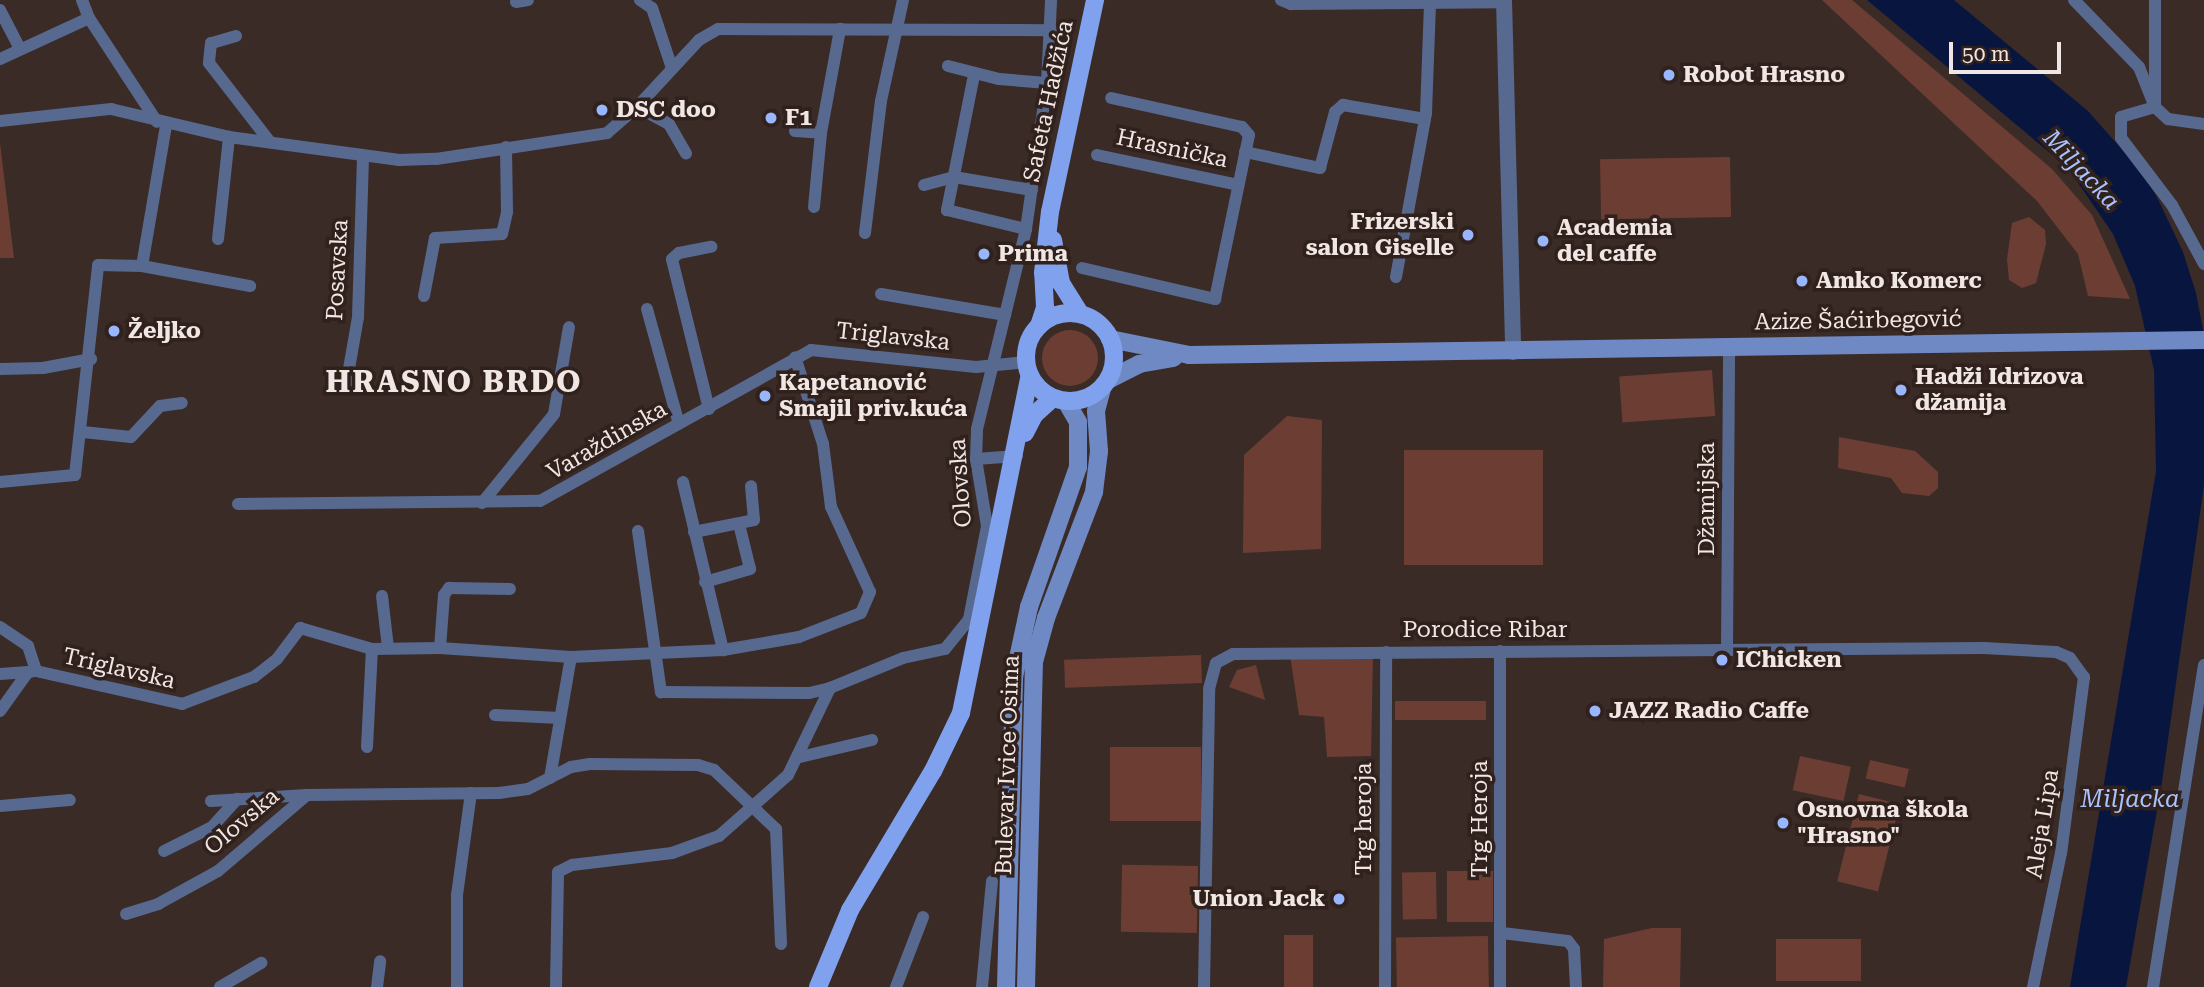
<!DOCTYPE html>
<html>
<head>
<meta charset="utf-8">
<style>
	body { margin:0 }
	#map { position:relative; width:2204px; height:987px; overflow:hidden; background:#3a2b27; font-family:"Roboto Serif",serif }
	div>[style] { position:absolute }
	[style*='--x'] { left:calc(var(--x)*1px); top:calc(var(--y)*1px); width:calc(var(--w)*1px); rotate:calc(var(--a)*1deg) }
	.green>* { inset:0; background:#6c3e33; transform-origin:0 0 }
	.round { border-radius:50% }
	.water>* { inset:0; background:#08163f }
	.minor>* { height:12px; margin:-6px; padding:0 6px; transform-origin:6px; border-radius:6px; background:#58698f }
	.tertiary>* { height:16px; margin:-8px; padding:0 8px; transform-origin:8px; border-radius:8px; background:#58698f }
	.secondary>* { height:18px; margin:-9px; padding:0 9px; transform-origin:9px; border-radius:9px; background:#6f89c5 }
	.primary>* { height:18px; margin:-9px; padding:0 9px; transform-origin:9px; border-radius:9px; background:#80a1ee }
	.primary>.ring { margin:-9px; padding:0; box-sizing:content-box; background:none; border:18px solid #80a1ee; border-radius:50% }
	.dots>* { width:19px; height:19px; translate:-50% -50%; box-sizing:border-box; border:4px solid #30211d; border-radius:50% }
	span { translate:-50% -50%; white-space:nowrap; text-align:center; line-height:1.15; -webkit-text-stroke:7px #30211d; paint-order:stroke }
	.poi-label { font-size:23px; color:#f0e6e3; font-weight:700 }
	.left { translate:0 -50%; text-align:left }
	.right { translate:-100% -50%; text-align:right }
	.street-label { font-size:23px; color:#f0e6e3 }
	.water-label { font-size:24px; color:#a9c3fe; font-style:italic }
	.district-label { font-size:30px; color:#f0e6e3; font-weight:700; letter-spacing:2px }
	.scale { position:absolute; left:1949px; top:42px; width:112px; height:32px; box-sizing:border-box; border:4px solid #f0e6e3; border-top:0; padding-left:9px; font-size:21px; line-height:24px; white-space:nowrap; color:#f0e6e3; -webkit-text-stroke:5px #30211d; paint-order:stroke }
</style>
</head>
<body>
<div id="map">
	<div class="green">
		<div style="clip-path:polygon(1822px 0,1852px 0,2052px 169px,2092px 215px,2130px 299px,2088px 296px,2078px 254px,2037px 201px)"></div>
		<div style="clip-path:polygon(0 143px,14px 258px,0 258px)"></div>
		<div style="left:1730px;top:157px;width:60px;height:130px;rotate:89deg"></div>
		<div style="clip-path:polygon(2029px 217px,2045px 230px,2046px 244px,2036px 283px,2022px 288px,2009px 280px,2007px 259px,2012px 223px)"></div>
		<div class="round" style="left:1042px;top:330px;width:56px;height:56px"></div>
		<div style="left:1712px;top:370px;width:46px;height:93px;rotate:86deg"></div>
		<div style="clip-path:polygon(1287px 416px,1322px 420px,1321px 549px,1243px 553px,1244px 455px)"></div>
		<div style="clip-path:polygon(1839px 437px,1915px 451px,1938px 472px,1938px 488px,1929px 496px,1902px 493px,1891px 478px,1838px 468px)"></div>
		<div style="left:1543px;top:450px;width:115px;height:139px;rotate:90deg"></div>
		<div style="left:1201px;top:655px;width:28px;height:137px;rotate:88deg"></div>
		<div style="clip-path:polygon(1290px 655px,1373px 656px,1371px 756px,1327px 757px,1324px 717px,1299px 715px)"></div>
		<div style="clip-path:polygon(1256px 665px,1265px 700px,1229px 687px,1237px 670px)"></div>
		<div style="left:1395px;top:701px;width:91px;height:19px"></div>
		<div style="left:1110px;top:747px;width:91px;height:74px"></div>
		<div style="left:1800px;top:756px;width:52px;height:35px;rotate:12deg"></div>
		<div style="left:1870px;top:760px;width:40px;height:19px;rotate:13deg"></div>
		<div style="left:1859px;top:794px;width:42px;height:90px;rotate:14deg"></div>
		<div style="left:1198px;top:866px;width:67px;height:76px;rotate:91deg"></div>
		<div style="left:1447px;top:871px;width:46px;height:51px"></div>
		<div style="left:1436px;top:872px;width:47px;height:34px;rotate:89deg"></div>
		<div style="clip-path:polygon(1652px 928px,1681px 928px,1680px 987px,1603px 987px,1604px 939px)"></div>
		<div style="left:1284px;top:935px;width:29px;height:52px"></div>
		<div style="left:1488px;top:936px;width:51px;height:92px;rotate:89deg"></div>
		<div style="left:1776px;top:939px;width:85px;height:42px"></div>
	</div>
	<div class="water">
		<div style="clip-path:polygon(1867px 0,1954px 0,2088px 111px,2141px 171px,2157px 197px,2183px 252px,2196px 293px,2204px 335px,2204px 485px,2162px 782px,2126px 987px,2070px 987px,2156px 471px,2154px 370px,2135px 286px,2113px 234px,2068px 168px)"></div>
	</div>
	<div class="minor">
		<div style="--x:82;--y:0;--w:19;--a:69"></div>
		<div style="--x:640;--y:0;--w:14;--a:34"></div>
		<div style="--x:652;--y:8;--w:63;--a:71.6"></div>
		<div style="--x:1281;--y:0;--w:11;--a:22"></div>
		<div style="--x:1291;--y:4;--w:213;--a:-0.5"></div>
		<div style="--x:2074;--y:0;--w:93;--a:45.9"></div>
		<div style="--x:2139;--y:67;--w:43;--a:68.2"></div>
		<div style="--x:2155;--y:107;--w:35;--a:164"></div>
		<div style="--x:2121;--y:117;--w:21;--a:90"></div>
		<div style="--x:2121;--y:138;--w:84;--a:52.7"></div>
		<div style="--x:2172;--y:205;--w:67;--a:61.5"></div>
		<div style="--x:2155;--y:0;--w:107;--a:90"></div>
		<div style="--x:2155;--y:107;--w:18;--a:43"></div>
		<div style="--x:2168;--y:119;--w:36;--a:8"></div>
		<div style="--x:516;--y:2;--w:12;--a:-9"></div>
		<div style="--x:0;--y:10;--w:42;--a:62.8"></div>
		<div style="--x:236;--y:36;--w:26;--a:164"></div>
		<div style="--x:211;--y:43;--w:20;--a:96"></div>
		<div style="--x:209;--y:63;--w:100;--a:52.3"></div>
		<div style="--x:0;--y:59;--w:98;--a:-24.7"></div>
		<div style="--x:89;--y:18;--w:124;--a:56.8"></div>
		<div style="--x:948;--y:66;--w:53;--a:14.3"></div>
		<div style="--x:999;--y:79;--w:48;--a:4.8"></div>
		<div style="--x:974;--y:75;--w:138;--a:101.3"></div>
		<div style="--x:947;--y:210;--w:81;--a:13.5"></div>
		<div style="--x:637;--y:107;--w:36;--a:28"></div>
		<div style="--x:669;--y:124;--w:34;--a:60"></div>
		<div style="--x:0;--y:121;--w:112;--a:-6.2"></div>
		<div style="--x:111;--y:109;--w:121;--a:13.3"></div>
		<div style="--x:229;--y:137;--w:172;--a:7.7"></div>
		<div style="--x:399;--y:160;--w:37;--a:-2"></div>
		<div style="--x:436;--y:159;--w:173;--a:-8.6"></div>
		<div style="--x:607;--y:133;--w:40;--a:-41"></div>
		<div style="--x:637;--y:107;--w:91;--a:-47.2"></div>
		<div style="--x:699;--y:40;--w:22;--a:-30"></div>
		<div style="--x:718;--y:29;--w:334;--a:0.2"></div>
		<div style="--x:795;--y:131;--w:26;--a:4"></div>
		<div style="--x:821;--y:133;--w:106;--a:-79.6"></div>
		<div style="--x:1245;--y:152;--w:77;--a:12"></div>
		<div style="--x:1320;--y:168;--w:58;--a:-75"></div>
		<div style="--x:1335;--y:112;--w:11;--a:-41"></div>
		<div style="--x:1343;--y:105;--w:83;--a:9.7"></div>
		<div style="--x:1097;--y:155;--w:144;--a:12"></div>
		<div style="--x:924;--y:185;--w:31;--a:-15"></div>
		<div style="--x:954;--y:177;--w:79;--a:9.5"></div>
		<div style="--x:814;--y:207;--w:74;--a:-84.6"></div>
		<div style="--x:865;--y:233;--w:133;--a:-83.1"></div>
		<div style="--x:881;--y:101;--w:103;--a:-77.7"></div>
		<div style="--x:218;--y:239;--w:103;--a:-83.8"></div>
		<div style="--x:142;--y:266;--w:143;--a:-80.3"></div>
		<div style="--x:1082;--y:268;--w:137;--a:13.1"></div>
		<div style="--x:1215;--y:299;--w:167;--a:-78.3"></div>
		<div style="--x:1249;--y:135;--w:11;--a:-131"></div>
		<div style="--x:1242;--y:127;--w:134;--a:-167.5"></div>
		<div style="--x:1396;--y:277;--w:167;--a:-79.6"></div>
		<div style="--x:1426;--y:113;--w:110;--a:-87.9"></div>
		<div style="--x:881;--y:294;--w:126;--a:9.6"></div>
		<div style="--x:424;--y:296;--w:59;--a:-79.3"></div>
		<div style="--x:435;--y:238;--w:67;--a:-3.4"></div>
		<div style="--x:502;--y:234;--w:23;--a:-77"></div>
		<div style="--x:507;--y:212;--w:65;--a:-90.9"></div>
		<div style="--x:647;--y:309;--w:119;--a:74.5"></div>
		<div style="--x:0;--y:369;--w:43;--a:-1.3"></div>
		<div style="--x:43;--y:368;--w:49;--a:-10.6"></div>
		<div style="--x:346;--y:386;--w:70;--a:-80.1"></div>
		<div style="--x:358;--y:317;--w:161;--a:-88.2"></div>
		<div style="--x:709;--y:409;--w:154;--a:-103.9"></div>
		<div style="--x:672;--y:259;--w:9;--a:-41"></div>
		<div style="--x:679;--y:253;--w:33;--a:-11"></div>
		<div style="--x:83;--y:432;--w:48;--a:5.9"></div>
		<div style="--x:131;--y:437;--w:42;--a:-46.9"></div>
		<div style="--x:160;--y:406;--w:22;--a:-8"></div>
		<div style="--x:976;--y:459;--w:41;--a:-4.2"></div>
		<div style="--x:0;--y:482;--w:75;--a:-5.3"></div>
		<div style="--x:75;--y:475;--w:211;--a:-83.7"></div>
		<div style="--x:98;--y:265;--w:44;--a:1.3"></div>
		<div style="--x:142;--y:266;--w:110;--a:10.5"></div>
		<div style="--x:683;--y:482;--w:173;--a:76.6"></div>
		<div style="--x:482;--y:503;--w:114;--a:-51"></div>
		<div style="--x:554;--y:414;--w:88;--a:-80.2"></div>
		<div style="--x:238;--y:504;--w:302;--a:-0.6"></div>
		<div style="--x:540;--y:501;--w:310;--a:-29.1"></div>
		<div style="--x:811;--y:350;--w:166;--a:5.9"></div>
		<div style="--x:976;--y:367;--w:51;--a:-5.6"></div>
		<div style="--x:638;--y:531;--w:163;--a:81.9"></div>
		<div style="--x:661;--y:692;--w:148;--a:0.4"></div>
		<div style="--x:809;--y:693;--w:22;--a:-13"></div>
		<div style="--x:694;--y:532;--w:61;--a:-11.3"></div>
		<div style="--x:754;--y:520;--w:34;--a:-95"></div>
		<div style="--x:705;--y:582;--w:47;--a:-16.1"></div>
		<div style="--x:750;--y:569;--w:46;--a:-103.7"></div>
		<div style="--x:382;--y:596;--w:52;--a:83.4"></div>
		<div style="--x:0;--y:627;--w:34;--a:34"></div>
		<div style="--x:28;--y:646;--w:26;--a:72"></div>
		<div style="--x:36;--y:671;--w:150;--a:12.7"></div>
		<div style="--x:182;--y:704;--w:77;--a:-20.6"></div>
		<div style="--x:254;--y:677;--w:29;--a:-38"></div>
		<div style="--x:277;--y:659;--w:39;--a:-53"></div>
		<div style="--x:300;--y:628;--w:75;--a:16.3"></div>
		<div style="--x:372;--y:649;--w:68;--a:-0.8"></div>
		<div style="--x:440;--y:648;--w:131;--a:3.9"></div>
		<div style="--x:571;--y:657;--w:152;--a:-2.6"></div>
		<div style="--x:723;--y:650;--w:77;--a:-9.7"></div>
		<div style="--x:799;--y:637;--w:66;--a:-21.2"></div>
		<div style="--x:861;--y:613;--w:23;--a:-67"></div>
		<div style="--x:870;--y:592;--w:94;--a:-114.6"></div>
		<div style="--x:831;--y:507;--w:64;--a:-97.2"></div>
		<div style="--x:823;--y:444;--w:91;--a:-107.8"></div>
		<div style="--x:440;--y:648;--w:53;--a:-85.7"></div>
		<div style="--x:444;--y:595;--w:9;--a:-54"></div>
		<div style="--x:449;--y:588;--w:61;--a:0.9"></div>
		<div style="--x:1727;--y:650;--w:302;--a:-89.6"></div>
		<div style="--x:1500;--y:651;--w:336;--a:90"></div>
		<div style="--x:0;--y:674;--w:31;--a:-4"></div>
		<div style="--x:0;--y:711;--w:48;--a:-54.3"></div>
		<div style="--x:495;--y:715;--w:65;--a:2.6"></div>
		<div style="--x:367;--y:747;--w:98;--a:-87.1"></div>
		<div style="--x:800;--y:757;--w:74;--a:-13.3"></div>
		<div style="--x:550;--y:778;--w:123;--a:-80.2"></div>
		<div style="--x:211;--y:801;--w:96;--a:-3.6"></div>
		<div style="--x:307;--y:795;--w:192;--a:-0.6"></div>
		<div style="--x:499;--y:793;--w:29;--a:-8"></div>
		<div style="--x:528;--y:789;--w:48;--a:-27.1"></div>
		<div style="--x:571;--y:767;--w:19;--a:-9"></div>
		<div style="--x:590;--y:764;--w:108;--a:0.5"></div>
		<div style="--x:698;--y:765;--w:17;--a:17"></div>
		<div style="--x:714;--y:770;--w:86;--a:43.6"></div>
		<div style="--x:776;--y:829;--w:115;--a:87.5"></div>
		<div style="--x:0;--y:806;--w:70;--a:-4.9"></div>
		<div style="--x:164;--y:851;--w:54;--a:-26.6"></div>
		<div style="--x:212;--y:827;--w:38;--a:-48"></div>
		<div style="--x:126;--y:914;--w:34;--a:-17"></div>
		<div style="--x:158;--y:904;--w:68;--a:-28.8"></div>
		<div style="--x:218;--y:871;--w:117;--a:-40.5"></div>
		<div style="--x:1502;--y:933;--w:66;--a:6.9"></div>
		<div style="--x:1568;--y:941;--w:10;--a:53"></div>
		<div style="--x:1574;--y:949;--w:38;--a:87"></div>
		<div style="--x:220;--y:987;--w:48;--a:-30.3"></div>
		<div style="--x:377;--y:987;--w:26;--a:-83"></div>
		<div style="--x:457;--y:987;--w:92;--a:-90"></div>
		<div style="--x:457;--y:895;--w:103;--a:-82.2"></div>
		<div style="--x:556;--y:987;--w:115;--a:-89"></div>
		<div style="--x:558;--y:872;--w:16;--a:-27"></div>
		<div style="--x:572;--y:865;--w:101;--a:-6.8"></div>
		<div style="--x:672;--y:853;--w:50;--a:-19.9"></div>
		<div style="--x:719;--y:836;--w:92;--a:-41.5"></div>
		<div style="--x:788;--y:775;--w:97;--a:-64.2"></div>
		<div style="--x:830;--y:688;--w:79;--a:-22.3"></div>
		<div style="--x:903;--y:658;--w:43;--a:-12.1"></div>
		<div style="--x:945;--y:649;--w:38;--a:-51"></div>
		<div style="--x:969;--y:619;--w:95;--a:-79"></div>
		<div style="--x:987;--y:526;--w:68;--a:-99.3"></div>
		<div style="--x:976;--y:459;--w:30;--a:-88"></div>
		<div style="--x:977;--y:429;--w:206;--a:-76.2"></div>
		<div style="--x:1026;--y:229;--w:148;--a:-81.8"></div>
		<div style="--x:1047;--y:83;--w:83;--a:-87.2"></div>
		<div style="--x:896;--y:987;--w:75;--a:-68.9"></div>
		<div style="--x:982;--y:987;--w:106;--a:-84.6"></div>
		<div style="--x:1204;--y:987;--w:298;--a:-89"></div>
		<div style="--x:1209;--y:689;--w:27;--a:-75"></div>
		<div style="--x:1216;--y:663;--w:19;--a:-28"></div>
		<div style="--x:1233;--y:654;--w:751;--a:-0.46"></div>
		<div style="--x:1984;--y:648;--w:72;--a:3.2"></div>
		<div style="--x:2056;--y:652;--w:15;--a:23"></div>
		<div style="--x:2070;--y:658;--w:24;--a:54"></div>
		<div style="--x:2084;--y:677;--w:177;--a:97.4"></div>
		<div style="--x:2061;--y:853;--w:137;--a:101.8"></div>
		<div style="--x:1385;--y:987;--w:335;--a:-89.8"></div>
		<div style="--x:2153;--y:987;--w:326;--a:-81"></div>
	</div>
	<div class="tertiary">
		<div style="--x:1504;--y:0;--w:352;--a:88.5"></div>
	</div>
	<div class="secondary">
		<div style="--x:1110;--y:339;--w:81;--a:11.4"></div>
		<div style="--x:1189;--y:355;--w:1015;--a:-0.85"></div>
		<div style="--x:1108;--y:380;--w:35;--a:-27"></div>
		<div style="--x:1139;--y:364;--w:35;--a:-10"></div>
		<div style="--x:1006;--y:987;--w:310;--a:-88.5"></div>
		<div style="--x:1014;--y:677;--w:72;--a:-77.9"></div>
		<div style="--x:1029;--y:607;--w:148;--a:-70.7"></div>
		<div style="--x:1078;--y:467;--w:45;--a:-90"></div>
		<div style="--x:1078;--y:422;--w:24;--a:-120"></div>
		<div style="--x:1026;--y:987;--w:325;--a:-88.6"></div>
		<div style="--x:1034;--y:662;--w:46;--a:-74.7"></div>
		<div style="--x:1046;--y:618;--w:135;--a:-69.1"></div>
		<div style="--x:1094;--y:492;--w:41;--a:-83"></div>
		<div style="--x:1099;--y:451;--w:40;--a:-94.3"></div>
		<div style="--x:1096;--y:411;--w:24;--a:-75"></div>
	</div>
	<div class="primary">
		<div style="--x:1053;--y:240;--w:44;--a:79.5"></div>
		<div style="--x:1061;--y:283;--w:36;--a:58"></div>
		<div class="ring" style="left:1026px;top:313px;width:70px;height:70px"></div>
		<div style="--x:1039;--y:326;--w:20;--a:-72"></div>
		<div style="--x:1045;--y:307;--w:34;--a:-93"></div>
		<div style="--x:1043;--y:273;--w:61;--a:-83.5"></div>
		<div style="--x:1050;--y:212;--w:217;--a:-78"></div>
		<div style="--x:1025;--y:433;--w:20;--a:-63"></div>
		<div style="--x:1034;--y:415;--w:25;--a:-42"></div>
		<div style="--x:818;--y:987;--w:83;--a:-67.4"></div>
		<div style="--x:850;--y:910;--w:162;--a:-59.2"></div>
		<div style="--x:933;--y:771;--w:64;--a:-64.2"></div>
		<div style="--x:961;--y:713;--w:345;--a:-78.5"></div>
	</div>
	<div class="dots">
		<div style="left:1669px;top:75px;background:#97b6fd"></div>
		<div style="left:602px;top:110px;background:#97b6fd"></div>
		<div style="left:771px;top:118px;background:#97b6fd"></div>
		<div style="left:1468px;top:235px;background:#97b6fd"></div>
		<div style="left:1543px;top:241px;background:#97b6fd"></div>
		<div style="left:984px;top:254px;background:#97b6fd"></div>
		<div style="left:1802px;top:281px;background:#97b6fd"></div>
		<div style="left:114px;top:331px;background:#97b6fd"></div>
		<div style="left:1901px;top:390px;background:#97b6fd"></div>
		<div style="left:765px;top:396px;background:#97b6fd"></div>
		<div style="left:1722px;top:660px;background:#97b6fd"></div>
		<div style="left:1595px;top:711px;background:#97b6fd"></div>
		<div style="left:1783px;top:823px;background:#97b6fd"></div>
		<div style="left:1339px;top:899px;background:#97b6fd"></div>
	</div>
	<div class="poi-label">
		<span class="left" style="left:1683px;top:75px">Robot Hrasno</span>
		<span class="left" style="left:616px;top:110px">DSC doo</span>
		<span class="left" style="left:785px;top:118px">F1</span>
		<span class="right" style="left:1454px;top:235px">Frizerski<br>salon Giselle</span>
		<span class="left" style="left:1557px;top:241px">Academia<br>del caffe</span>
		<span class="left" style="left:998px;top:254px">Prima</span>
		<span class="left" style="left:1816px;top:281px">Amko Komerc</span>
		<span class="left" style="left:128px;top:331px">Željko</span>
		<span class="left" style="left:1915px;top:390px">Hadži Idrizova<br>džamija</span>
		<span class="left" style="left:779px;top:396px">Kapetanović<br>Smajil priv.kuća</span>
		<span class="left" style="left:1736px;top:660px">IChicken</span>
		<span class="left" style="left:1609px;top:711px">JAZZ Radio Caffe</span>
		<span class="left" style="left:1797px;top:823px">Osnovna škola<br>"Hrasno"</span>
		<span class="right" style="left:1325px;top:899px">Union Jack</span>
	</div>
	<div class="street-label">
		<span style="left:1049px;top:101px;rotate:-78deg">Safeta Hadžića</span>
		<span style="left:1172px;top:149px;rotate:12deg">Hrasnička</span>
		<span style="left:338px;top:270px;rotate:-87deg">Posavska</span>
		<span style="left:1858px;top:321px;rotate:-1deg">Azize Šaćirbegović</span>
		<span style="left:893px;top:337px;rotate:6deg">Triglavska</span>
		<span style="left:607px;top:441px;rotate:-30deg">Varaždinska</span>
		<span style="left:961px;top:483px;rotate:-94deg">Olovska</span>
		<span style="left:1707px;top:499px;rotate:-90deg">Džamijska</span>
		<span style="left:1485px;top:630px">Porodice Ribar</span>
		<span style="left:119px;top:669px;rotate:13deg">Triglavska</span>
		<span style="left:1008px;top:765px;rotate:-88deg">Bulevar Ivice Osima</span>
		<span style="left:1364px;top:819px;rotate:-90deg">Trg heroja</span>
		<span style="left:1480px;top:819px;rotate:-90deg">Trg Heroja</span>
		<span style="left:242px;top:822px;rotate:-40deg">Olovska</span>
		<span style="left:2043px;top:824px;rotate:-81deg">Aleja Lipa</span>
	</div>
	<div class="water-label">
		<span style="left:2081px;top:170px;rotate:47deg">Miljacka</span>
		<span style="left:2130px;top:800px">Miljacka</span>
	</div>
	<div class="district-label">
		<span style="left:454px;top:382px">HRASNO BRDO</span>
	</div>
	<div class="scale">50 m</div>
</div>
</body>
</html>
